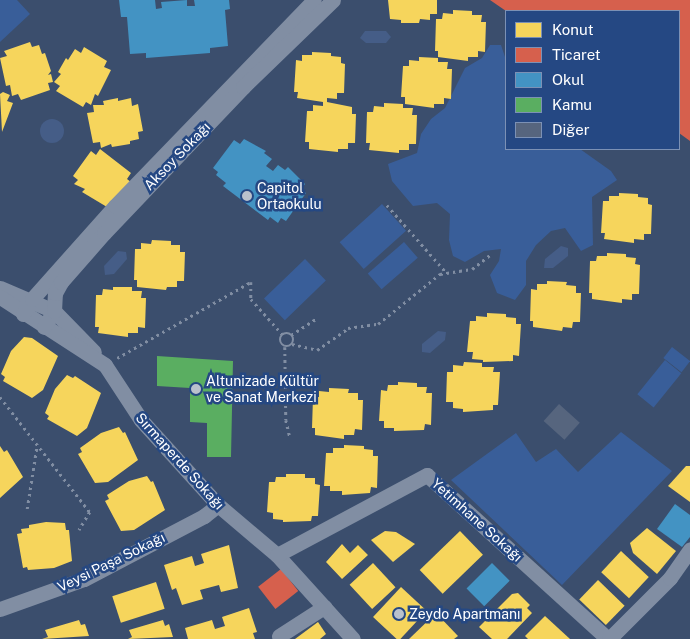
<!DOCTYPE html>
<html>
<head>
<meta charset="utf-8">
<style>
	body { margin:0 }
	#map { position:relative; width:690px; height:639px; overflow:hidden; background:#3b4e6d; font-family:"Public Sans",sans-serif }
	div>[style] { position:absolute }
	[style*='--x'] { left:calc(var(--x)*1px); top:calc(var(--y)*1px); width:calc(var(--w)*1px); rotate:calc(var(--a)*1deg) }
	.green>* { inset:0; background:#395e99; transform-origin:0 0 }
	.water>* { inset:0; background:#455d87 }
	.round { border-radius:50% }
	.homes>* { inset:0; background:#f6d55c; transform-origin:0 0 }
	.shops>* { inset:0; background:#d6604d; transform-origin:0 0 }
	.schools>* { inset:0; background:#4393c3; transform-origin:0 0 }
	.public>* { inset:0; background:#5aae61 }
	.building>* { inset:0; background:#56657e; transform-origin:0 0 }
	.path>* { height:2.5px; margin-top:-1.25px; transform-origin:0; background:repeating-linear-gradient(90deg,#818ea3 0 2.5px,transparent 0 6.5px) }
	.path>.ring { margin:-1.25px; padding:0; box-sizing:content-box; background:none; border:2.5px solid #818ea3; border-radius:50% }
	.minor>* { height:15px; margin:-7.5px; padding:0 7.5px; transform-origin:7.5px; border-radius:7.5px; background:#818ea3 }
	.dots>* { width:14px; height:14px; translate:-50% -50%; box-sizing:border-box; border:2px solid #254883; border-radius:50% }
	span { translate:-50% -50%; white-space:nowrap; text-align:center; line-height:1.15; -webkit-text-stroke:5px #254883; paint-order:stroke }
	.street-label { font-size:14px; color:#fff }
	.poi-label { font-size:14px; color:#fff }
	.left { translate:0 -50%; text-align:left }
	.legend { position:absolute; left:505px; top:10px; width:175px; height:140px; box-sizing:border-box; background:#254883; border:1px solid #7c91b5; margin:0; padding:6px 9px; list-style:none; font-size:15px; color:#fff }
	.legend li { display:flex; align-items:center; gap:10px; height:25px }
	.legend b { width:25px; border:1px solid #7c91b5 }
</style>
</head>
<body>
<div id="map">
	<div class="green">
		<div style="clip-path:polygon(0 0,17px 0,30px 14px,0 42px)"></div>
		<div style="clip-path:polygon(490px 45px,501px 45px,506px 60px,506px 149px,580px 149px,611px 171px,617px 180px,592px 197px,593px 245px,581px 251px,565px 228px,551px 231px,536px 245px,526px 261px,526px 285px,515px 300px,497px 293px,490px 275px,499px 261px,501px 249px,484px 251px,465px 262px,453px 256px,449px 240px,450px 214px,437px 203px,413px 206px,392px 181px,388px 164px,417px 153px,421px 134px,431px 119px,445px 108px,465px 68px,482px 58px)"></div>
		<div style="left:382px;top:204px;width:36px;height:57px;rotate:48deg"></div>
		<div style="left:404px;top:242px;width:21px;height:48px;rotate:49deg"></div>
		<div style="left:305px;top:259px;width:30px;height:57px;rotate:46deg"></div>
		<div style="left:672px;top:347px;width:23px;height:14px;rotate:38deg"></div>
		<div style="left:665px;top:360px;width:21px;height:44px;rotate:39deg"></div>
		<div style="clip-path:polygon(621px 432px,672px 471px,562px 585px,451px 480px,516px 433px,536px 462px,556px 449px,578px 472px)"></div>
	</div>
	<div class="water">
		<div style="clip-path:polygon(365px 31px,386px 31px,391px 37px,386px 43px,366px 43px,360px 38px)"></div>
		<div class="round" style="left:40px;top:119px;width:24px;height:24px"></div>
		<div style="clip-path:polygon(561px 246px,568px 248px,568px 256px,553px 268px,544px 268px,545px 259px)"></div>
		<div style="clip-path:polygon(118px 251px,126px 252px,127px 259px,114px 274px,105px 275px,104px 266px)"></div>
		<div style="clip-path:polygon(438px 331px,446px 332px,445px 340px,430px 353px,422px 352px,422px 344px)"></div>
	</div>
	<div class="homes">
		<div style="clip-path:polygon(388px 0,437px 0,437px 14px,430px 14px,430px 20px,420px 19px,419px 23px,401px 23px,401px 20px,390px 19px)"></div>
		<div style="clip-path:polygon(453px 10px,472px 11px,472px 15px,482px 15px,481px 22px,486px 22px,485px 52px,478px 51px,478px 57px,468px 57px,468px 61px,438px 57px,438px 51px,435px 51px,436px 19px,442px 19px,443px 13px,453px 14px)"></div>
		<div style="clip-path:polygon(30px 42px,32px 47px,39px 45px,42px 54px,45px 53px,51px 71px,48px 75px,51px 74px,53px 82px,48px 83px,50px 90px,21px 100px,18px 94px,12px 96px,10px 85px,6px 86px,0 58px,7px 56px,4px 51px)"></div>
		<div style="clip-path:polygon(84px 47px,107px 61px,104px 67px,111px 70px,98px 96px,95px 94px,91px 105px,86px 102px,83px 107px,56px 91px,60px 86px,54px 82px,61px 74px,58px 72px,66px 58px,68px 60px,75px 49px,81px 53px)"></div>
		<div style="clip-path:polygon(312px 52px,331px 53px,331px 56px,341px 57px,341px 63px,345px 64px,344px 93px,337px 93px,337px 99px,327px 98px,327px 102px,352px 107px,352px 114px,356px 114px,355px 143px,348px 143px,348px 149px,338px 149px,338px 152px,309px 149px,309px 142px,305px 142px,307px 111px,313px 111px,313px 105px,323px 106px,323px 102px,297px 98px,298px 92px,294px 92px,296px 60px,302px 61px,302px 55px,312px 55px)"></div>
		<div style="clip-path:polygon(419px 57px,438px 58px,438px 62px,448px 62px,447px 69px,452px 69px,451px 99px,444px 98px,444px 104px,434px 104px,434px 108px,405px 104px,405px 97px,401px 97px,403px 66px,409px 66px,409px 60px,419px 61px)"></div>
		<div style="clip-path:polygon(3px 92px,10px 95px,7px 101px,13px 103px,2px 132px,0 94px)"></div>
		<div style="clip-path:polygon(118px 98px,118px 101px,131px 98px,132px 106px,138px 104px,143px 131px,138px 132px,139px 139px,130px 141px,130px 144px,112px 147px,111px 144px,101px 148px,100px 142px,93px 143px,87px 113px,94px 112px,93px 105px,104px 105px,103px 101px)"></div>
		<div style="clip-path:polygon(384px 103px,403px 104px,403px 108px,413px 108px,412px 115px,417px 115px,416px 144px,409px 144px,409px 150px,399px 150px,399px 153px,369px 150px,370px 143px,366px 143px,367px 112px,373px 112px,374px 106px,384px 107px)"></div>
		<div style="clip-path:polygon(100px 149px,131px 173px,127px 179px,132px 183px,107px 207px,82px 192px,85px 189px,74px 184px,78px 180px,73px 176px,91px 151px,96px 155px)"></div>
		<div style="clip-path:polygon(619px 193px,638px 194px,638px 197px,648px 198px,648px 204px,652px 205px,651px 234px,644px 234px,644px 240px,634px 239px,634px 243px,604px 239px,605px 233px,601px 233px,603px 201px,609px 201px,609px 196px,619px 196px)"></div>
		<div style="clip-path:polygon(152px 240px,171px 241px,171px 245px,180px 245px,180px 252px,185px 252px,184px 281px,177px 281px,177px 287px,167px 287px,166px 290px,137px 287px,137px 280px,134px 280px,135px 249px,141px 249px,141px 243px,151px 244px)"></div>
		<div style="clip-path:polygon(607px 253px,626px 254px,626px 257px,636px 258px,635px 264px,640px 265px,639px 294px,632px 294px,632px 300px,622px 299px,622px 303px,592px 299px,592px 293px,589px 293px,590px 261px,596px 261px,597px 256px,607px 256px)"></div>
		<div style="clip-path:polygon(547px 281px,567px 282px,566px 285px,576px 286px,576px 293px,581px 293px,580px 322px,573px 322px,572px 328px,563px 327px,562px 331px,533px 327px,533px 321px,530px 321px,531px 289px,537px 290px,537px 284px,547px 284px)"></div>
		<div style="clip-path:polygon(113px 287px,132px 287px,132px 291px,142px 291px,141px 298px,146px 298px,145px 328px,138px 327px,138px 333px,128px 333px,128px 337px,98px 333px,99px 327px,95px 327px,96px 295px,102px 295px,103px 289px,113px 290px)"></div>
		<div style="clip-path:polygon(487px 313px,506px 314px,506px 317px,516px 318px,516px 324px,521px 324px,519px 356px,513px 355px,513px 361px,483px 362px,483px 360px,472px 359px,473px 352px,467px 352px,470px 321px,476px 321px,476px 316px,487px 317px)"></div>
		<div style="clip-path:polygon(24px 337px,32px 338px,58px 356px,43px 390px,32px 398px,3px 381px,5px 377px,1px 374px,11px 351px)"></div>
		<div style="clip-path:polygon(464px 362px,482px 363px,482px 367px,494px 367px,493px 372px,500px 372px,498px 405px,493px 405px,493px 410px,463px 412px,463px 409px,453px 408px,453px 402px,446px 402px,447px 372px,453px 372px,453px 365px,463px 366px)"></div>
		<div style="clip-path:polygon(67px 375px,73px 378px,75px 376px,101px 393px,87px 428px,77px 436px,47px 419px,49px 416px,45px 413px,55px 389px)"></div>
		<div style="clip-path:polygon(398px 382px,417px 383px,417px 387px,427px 387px,426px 393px,432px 393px,431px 425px,425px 424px,424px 430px,394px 431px,394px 428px,384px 428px,384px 421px,379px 421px,381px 390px,387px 391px,388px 385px,398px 385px)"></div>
		<div style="clip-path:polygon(329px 388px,349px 389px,348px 393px,358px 393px,358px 400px,363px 400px,362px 430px,355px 429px,354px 435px,344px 435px,344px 439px,315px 435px,315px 428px,312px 428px,313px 397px,319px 397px,319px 391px,329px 392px)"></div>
		<div style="clip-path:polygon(119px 427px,123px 433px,125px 432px,138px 460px,108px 482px,95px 483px,78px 454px,82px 452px,80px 448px,101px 433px)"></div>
		<div style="clip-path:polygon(344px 445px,364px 446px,364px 449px,373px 450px,373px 456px,378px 456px,377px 488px,371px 487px,370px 493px,342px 495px,342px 491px,330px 491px,330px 486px,324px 486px,326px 453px,333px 453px,333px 448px,344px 448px)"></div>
		<div style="clip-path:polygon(0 446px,4px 452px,7px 450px,23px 477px,0 498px)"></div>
		<div style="clip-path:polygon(686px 466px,690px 466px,690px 502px,668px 486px)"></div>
		<div style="clip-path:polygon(286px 474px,305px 474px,305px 478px,315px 478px,315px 484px,320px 485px,318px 516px,312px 516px,311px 521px,283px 522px,283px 520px,273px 519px,273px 513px,267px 512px,269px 482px,275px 482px,276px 477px,286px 477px)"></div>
		<div style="clip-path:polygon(147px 476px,151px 482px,153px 481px,165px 510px,134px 530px,121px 531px,105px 501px,109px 499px,107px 495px,129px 481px)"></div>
		<div style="clip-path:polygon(46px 522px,65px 523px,66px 530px,69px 530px,72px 561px,54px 568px,28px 570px,27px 567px,23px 568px,17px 534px,22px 533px,21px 529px,29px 528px,29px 525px)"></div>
		<div style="clip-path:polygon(647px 528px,676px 551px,657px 574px,633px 553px,630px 543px)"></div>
		<div style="clip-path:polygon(385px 531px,396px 532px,415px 544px,393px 562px,371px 540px)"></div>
		<div style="left:460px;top:531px;width:33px;height:56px;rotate:46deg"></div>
		<div style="clip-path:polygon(342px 544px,350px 553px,358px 545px,368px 555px,342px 579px,326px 562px)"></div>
		<div style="clip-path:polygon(229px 545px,238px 588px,221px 592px,219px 585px,200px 590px,203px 599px,182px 605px,176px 588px,172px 590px,164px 565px,192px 556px,195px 566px,204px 563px,201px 554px)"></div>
		<div style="left:621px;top:551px;width:38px;height:29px;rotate:43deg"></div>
		<div style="left:373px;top:563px;width:33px;height:32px;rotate:47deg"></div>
		<div style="left:598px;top:580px;width:37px;height:27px;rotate:44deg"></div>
		<div style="left:156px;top:582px;width:28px;height:46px;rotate:72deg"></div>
		<div style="left:401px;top:587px;width:35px;height:41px;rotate:43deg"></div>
		<div style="clip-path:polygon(518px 593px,530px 605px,527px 608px,532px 613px,507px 639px,492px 639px,479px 627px,512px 594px)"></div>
		<div style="clip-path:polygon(249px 608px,257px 632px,253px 633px,255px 639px,188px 639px,185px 628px,212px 620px,215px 629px,225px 626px,222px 617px)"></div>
		<div style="clip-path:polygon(436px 613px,458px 636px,454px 639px,409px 639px)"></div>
		<div style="clip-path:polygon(545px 616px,570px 639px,528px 639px,525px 636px)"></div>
		<div style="clip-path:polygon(79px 620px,81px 625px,85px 624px,89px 636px,42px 639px,48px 637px,45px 630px)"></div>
		<div style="clip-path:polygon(163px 620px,165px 626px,169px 624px,173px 637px,128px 639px,132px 637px,129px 630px)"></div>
		<div style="clip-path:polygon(318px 622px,326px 634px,320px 639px,295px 639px)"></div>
	</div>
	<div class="shops">
		<div style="clip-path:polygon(490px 0,690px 0,690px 141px,679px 133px,679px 11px,506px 11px)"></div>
		<div style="left:281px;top:569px;width:28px;height:29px;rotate:52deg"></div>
	</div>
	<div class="schools">
		<div style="clip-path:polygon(119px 0,155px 0,156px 9px,162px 8px,161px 2px,187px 0,187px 6px,195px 6px,194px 0,229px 0,230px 9px,225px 10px,228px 46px,210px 48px,210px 53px,146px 58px,146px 53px,130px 54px,127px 17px,121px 17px)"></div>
		<div style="clip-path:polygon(244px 139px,266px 151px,264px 153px,272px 159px,266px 166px,273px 171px,278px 165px,285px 170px,288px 167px,305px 184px,301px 190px,306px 193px,286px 221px,281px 218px,278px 223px,270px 217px,268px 220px,223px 186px,226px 183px,216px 175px,218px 172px,213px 168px,234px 140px,240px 144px)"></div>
		<div style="clip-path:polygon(675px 504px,690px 515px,690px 537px,682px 547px,657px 529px)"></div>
		<div style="left:492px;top:563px;width:25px;height:36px;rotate:45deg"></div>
	</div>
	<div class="public">
		<div style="clip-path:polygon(157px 356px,233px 361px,231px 457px,207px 457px,207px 423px,190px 422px,190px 388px,157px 386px)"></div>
	</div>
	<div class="building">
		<div style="left:559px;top:404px;width:28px;height:23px;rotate:42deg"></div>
	</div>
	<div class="path">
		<div style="--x:387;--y:205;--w:88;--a:48.7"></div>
		<div class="ring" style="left:280px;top:333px;width:11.5px;height:11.5px"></div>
		<div style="--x:291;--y:335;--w:30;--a:-33"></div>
		<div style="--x:292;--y:344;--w:26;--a:13"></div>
		<div style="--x:317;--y:350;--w:38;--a:-35"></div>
		<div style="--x:348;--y:328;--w:30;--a:-8"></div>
		<div style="--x:378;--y:324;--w:80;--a:-38.9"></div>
		<div style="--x:440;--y:274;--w:32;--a:-9"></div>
		<div style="--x:472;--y:269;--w:23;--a:-38"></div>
		<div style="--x:285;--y:347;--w:73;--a:89.2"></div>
		<div style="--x:286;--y:420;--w:17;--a:77"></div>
		<div style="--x:117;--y:358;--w:154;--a:-29.6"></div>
		<div style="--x:251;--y:282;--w:17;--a:90"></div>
		<div style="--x:251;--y:299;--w:48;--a:48.4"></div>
		<div style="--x:0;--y:397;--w:146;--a:52"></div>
		<div style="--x:90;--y:512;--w:21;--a:121"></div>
		<div style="--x:27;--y:509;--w:65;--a:-81.1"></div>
	</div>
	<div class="minor">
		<div style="--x:0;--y:288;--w:59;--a:23.1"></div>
		<div style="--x:54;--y:311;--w:57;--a:45.7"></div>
		<div style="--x:0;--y:297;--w:125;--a:32.9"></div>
		<div style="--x:105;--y:365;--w:66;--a:56.8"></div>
		<div style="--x:141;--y:420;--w:115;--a:47.8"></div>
		<div style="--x:218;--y:505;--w:77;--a:40.3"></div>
		<div style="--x:277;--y:555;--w:113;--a:47.9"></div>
		<div style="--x:23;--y:314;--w:17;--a:-59"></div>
		<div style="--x:32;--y:299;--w:125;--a:-48.3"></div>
		<div style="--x:115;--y:206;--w:286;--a:-46"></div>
		<div style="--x:44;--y:327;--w:19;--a:-58"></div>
		<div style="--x:54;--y:311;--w:18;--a:-87"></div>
		<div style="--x:55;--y:293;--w:13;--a:-61"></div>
		<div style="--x:61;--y:282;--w:65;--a:-48.7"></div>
		<div style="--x:104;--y:233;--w:202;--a:-46.4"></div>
		<div style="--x:243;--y:87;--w:125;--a:-44"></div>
		<div style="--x:277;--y:555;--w:170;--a:-28.1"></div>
		<div style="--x:427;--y:475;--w:244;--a:42.2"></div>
		<div style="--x:0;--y:609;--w:89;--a:-19.7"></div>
		<div style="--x:84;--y:579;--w:136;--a:-27.7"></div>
		<div style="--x:204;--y:516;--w:18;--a:-38"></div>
		<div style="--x:279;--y:636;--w:54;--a:-32.8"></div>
		<div style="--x:609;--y:639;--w:86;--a:-45"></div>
		<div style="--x:670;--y:578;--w:35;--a:-55"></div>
	</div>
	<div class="dots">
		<div style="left:247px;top:196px;background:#bac1cc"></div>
		<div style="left:196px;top:389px;background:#bac1cc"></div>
		<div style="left:399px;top:614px;background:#bac1cc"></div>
	</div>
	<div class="street-label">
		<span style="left:177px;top:156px;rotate:-46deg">Aksoy Sokağı</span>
		<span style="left:180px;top:461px;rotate:48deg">Sırmaperde Sokağı</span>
		<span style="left:477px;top:520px;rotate:42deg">Yetimhane Sokağı</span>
		<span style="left:111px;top:562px;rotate:-26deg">Veysi Paşa Sokağı</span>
	</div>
	<div class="poi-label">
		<span class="left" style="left:257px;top:196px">Capitol<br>Ortaokulu</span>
		<span class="left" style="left:206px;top:389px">Altunizade Kültür<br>ve Sanat Merkezi</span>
		<span class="left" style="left:409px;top:614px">Zeydo Apartmanı</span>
	</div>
	<ul class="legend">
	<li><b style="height:14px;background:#f6d55c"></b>Konut</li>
	<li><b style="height:14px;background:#d6604d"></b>Ticaret</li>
	<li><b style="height:14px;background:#4393c3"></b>Okul</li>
	<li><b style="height:14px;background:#5aae61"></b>Kamu</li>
	<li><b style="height:14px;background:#56657e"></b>Diğer</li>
	</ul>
</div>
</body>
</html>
